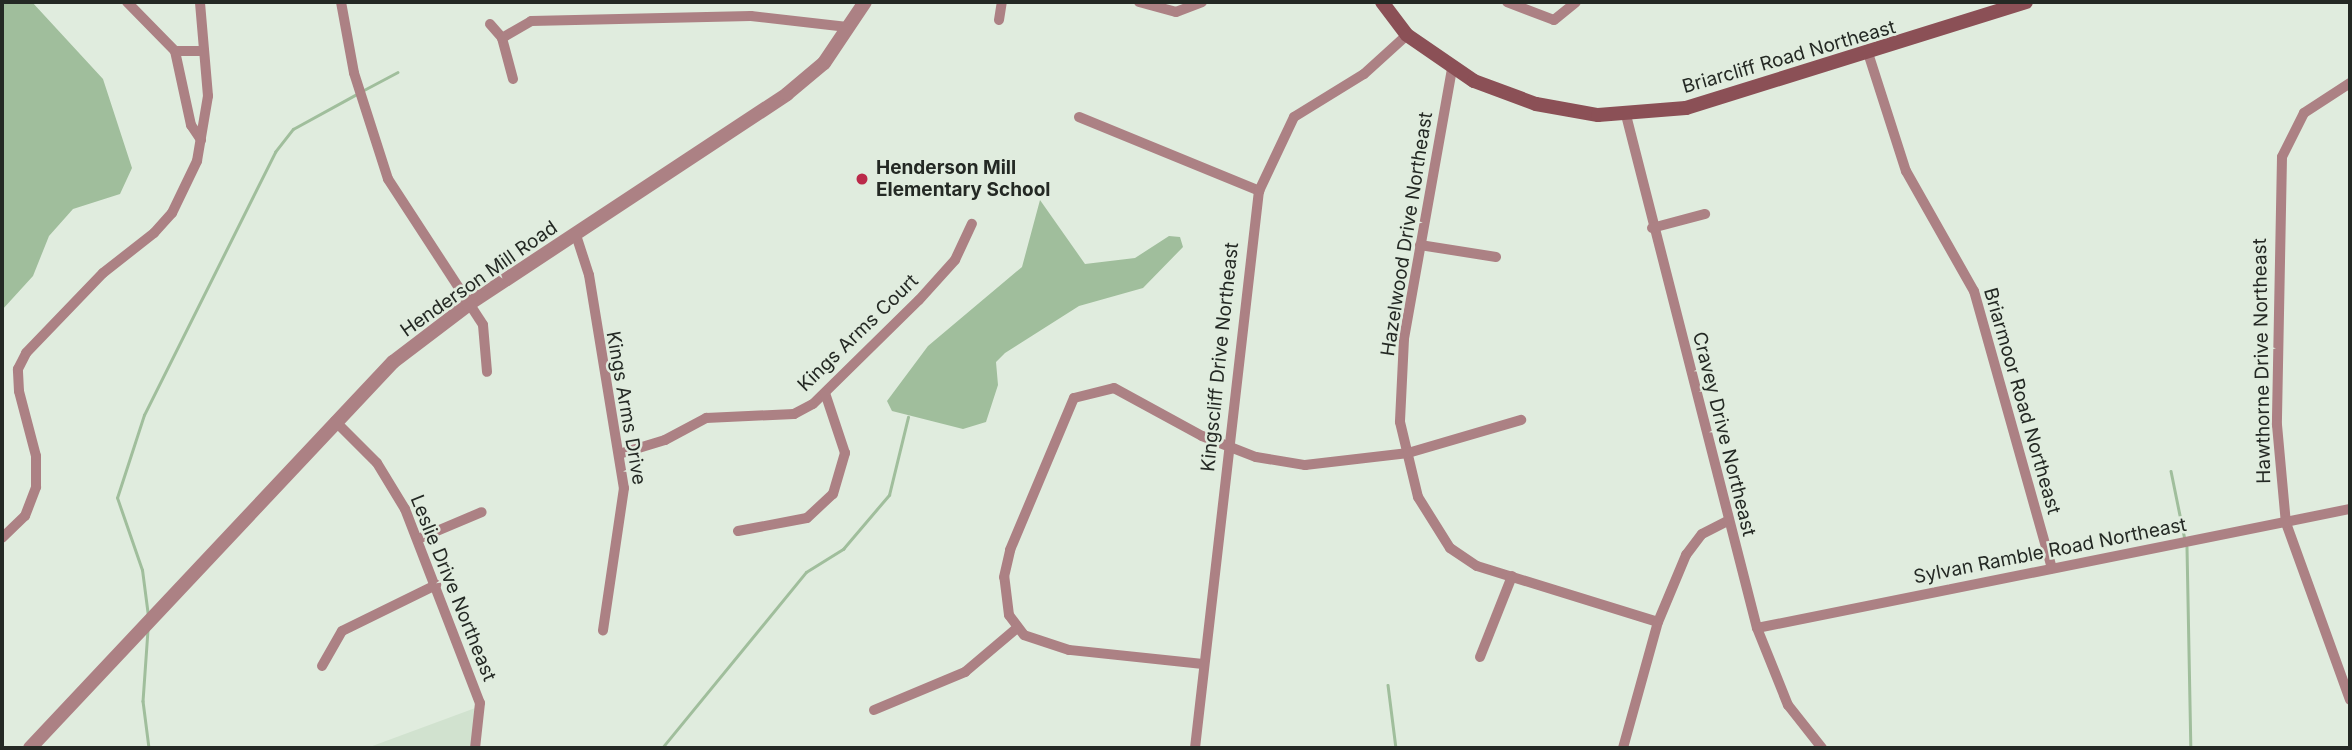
<!DOCTYPE html>
<html>
<head>
<meta charset="utf-8">
<style>
	body { margin:0 }
	#map { position:relative; width:2352px; height:750px; overflow:hidden; background:#e0ecde; font-family:Inter,sans-serif }
	div>[style] { position:absolute }
	[style*='--x'] { left:calc(var(--x)*1px); top:calc(var(--y)*1px); width:calc(var(--w)*1px); rotate:calc(var(--a)*1deg) }
	.built>* { inset:0; background:#d1e2cf }
	.water>* { inset:0; background:#a0be9c }
	.stream>* { height:2.5px; margin:-1.25px; padding:0 1.25px; transform-origin:1.25px; border-radius:1.25px; background:#a0be9c }
	.minor>* { height:10px; margin:-5px; padding:0 5px; transform-origin:5px; border-radius:5px; background:#ac8184 }
	.tertiary>* { height:14px; margin:-7px; padding:0 7px; transform-origin:7px; border-radius:7px; background:#ac8184 }
	.secondary>* { height:14px; margin:-7px; padding:0 7px; transform-origin:7px; border-radius:7px; background:#8b5056 }
	.dots>* { width:19px; height:19px; translate:-50% -50%; box-sizing:border-box; border:4px solid #e0ecde; border-radius:50% }
	span { translate:-50% -50%; white-space:nowrap; text-align:center; line-height:1.15; -webkit-text-stroke:5px #e0ecde; paint-order:stroke }
	.street-label { font-size:19px; color:#242924 }
	.poi-label { font-size:19px; color:#242924; font-weight:700 }
	.left { translate:0 -50%; text-align:left }
	.frame { position:absolute; inset:0; border:4px solid #242924; pointer-events:none }
</style>
</head>
<body>
<div id="map">
	<div class="built">
		<div style="clip-path:polygon(478px 707px,476px 748px,367px 748px)"></div>
	</div>
	<div class="water">
		<div style="clip-path:polygon(2px 2px,32px 2px,103px 79px,132px 168px,120px 194px,73px 209px,49px 236px,33px 276px,2px 310px)"></div>
		<div style="clip-path:polygon(1040px 200px,1085px 264px,1135px 258px,1169px 236px,1180px 237px,1183px 247px,1143px 288px,1079px 306px,1005px 353px,996px 362px,998px 385px,986px 422px,963px 429px,892px 411px,887px 401px,928px 346px,1022px 267px)"></div>
	</div>
	<div class="stream">
		<div style="--x:362;--y:91;--w:40;--a:-28"></div>
		<div style="--x:2171;--y:471;--w:70;--a:78.5"></div>
		<div style="--x:2187;--y:547;--w:201;--a:88.9"></div>
		<div style="--x:148;--y:616;--w:46;--a:-97.4"></div>
		<div style="--x:142;--y:570;--w:76;--a:-109.1"></div>
		<div style="--x:117;--y:498;--w:87;--a:-72"></div>
		<div style="--x:144;--y:415;--w:294;--a:-63.5"></div>
		<div style="--x:275;--y:152;--w:29;--a:-52"></div>
		<div style="--x:293;--y:129;--w:73;--a:-28.7"></div>
		<div style="--x:148;--y:630;--w:71;--a:94"></div>
		<div style="--x:143;--y:701;--w:47;--a:82.7"></div>
		<div style="--x:1388;--y:685;--w:64;--a:82.8"></div>
		<div style="--x:107;--y:748;--w:15;--a:0"></div>
		<div style="--x:662;--y:748;--w:227;--a:-50.7"></div>
		<div style="--x:806;--y:572;--w:44;--a:-31.9"></div>
		<div style="--x:843;--y:549;--w:71;--a:-49.6"></div>
		<div style="--x:889;--y:495;--w:80;--a:-76.3"></div>
	</div>
	<div class="minor">
		<div style="--x:127;--y:2;--w:69;--a:45.6"></div>
		<div style="--x:175;--y:51;--w:76;--a:77.8"></div>
		<div style="--x:191;--y:125;--w:18;--a:56"></div>
		<div style="--x:341;--y:2;--w:72;--a:79.6"></div>
		<div style="--x:354;--y:73;--w:111;--a:72.2"></div>
		<div style="--x:388;--y:179;--w:174;--a:56.9"></div>
		<div style="--x:483;--y:325;--w:47;--a:85.1"></div>
		<div style="--x:1139;--y:2;--w:38;--a:15"></div>
		<div style="--x:1176;--y:12;--w:28;--a:-21"></div>
		<div style="--x:1507;--y:2;--w:50;--a:21"></div>
		<div style="--x:1554;--y:20;--w:28;--a:-39"></div>
		<div style="--x:999;--y:20;--w:18;--a:-81"></div>
		<div style="--x:490;--y:24;--w:18;--a:49"></div>
		<div style="--x:175;--y:51;--w:29;--a:0"></div>
		<div style="--x:1869;--y:56;--w:121;--a:72.2"></div>
		<div style="--x:1906;--y:171;--w:138;--a:60.5"></div>
		<div style="--x:1974;--y:291;--w:288;--a:74.3"></div>
		<div style="--x:1452;--y:69;--w:274;--a:100.1"></div>
		<div style="--x:1404;--y:339;--w:83;--a:92.8"></div>
		<div style="--x:1400;--y:422;--w:77;--a:76.5"></div>
		<div style="--x:1418;--y:497;--w:60;--a:57.9"></div>
		<div style="--x:1450;--y:548;--w:32;--a:34"></div>
		<div style="--x:1477;--y:566;--w:189;--a:17.2"></div>
		<div style="--x:513;--y:79;--w:42;--a:-105"></div>
		<div style="--x:502;--y:38;--w:34;--a:-30"></div>
		<div style="--x:531;--y:21;--w:220;--a:-1.3"></div>
		<div style="--x:751;--y:16;--w:97;--a:6.5"></div>
		<div style="--x:2350;--y:83;--w:55;--a:146.9"></div>
		<div style="--x:2304;--y:113;--w:49;--a:116.6"></div>
		<div style="--x:2282;--y:157;--w:268;--a:91.1"></div>
		<div style="--x:2277;--y:425;--w:98;--a:84.8"></div>
		<div style="--x:2286;--y:523;--w:188;--a:70.1"></div>
		<div style="--x:1626;--y:115;--w:529;--a:75.68"></div>
		<div style="--x:1757;--y:628;--w:83;--a:68.1"></div>
		<div style="--x:1788;--y:705;--w:55;--a:51.7"></div>
		<div style="--x:1079;--y:117;--w:195;--a:22.3"></div>
		<div style="--x:1652;--y:228;--w:55;--a:-14.8"></div>
		<div style="--x:576;--y:235;--w:42;--a:72"></div>
		<div style="--x:589;--y:275;--w:216;--a:80.7"></div>
		<div style="--x:624;--y:488;--w:144;--a:98.4"></div>
		<div style="--x:1420;--y:245;--w:77;--a:9"></div>
		<div style="--x:335;--y:421;--w:59;--a:45"></div>
		<div style="--x:377;--y:463;--w:54;--a:58.7"></div>
		<div style="--x:405;--y:509;--w:208;--a:68.9"></div>
		<div style="--x:480;--y:703;--w:45;--a:96.3"></div>
		<div style="--x:619;--y:454;--w:48;--a:-16.9"></div>
		<div style="--x:665;--y:440;--w:47;--a:-28.2"></div>
		<div style="--x:706;--y:418;--w:88;--a:-2.6"></div>
		<div style="--x:794;--y:414;--w:21;--a:-28"></div>
		<div style="--x:813;--y:404;--w:148;--a:-44.5"></div>
		<div style="--x:919;--y:300;--w:54;--a:-48"></div>
		<div style="--x:955;--y:260;--w:40;--a:-65"></div>
		<div style="--x:738;--y:531;--w:70;--a:-10.7"></div>
		<div style="--x:807;--y:518;--w:35;--a:-43"></div>
		<div style="--x:833;--y:494;--w:43;--a:-73.7"></div>
		<div style="--x:845;--y:453;--w:63;--a:-108.4"></div>
		<div style="--x:2;--y:538;--w:32;--a:-44"></div>
		<div style="--x:25;--y:516;--w:31;--a:-69"></div>
		<div style="--x:36;--y:487;--w:31;--a:-90"></div>
		<div style="--x:36;--y:456;--w:67;--a:-104.7"></div>
		<div style="--x:19;--y:391;--w:22;--a:-93"></div>
		<div style="--x:18;--y:369;--w:18;--a:-63"></div>
		<div style="--x:26;--y:353;--w:111;--a:-46.1"></div>
		<div style="--x:103;--y:273;--w:65;--a:-38.1"></div>
		<div style="--x:154;--y:233;--w:27;--a:-48"></div>
		<div style="--x:172;--y:213;--w:58;--a:-64.3"></div>
		<div style="--x:197;--y:161;--w:66;--a:-80.4"></div>
		<div style="--x:208;--y:96;--w:94;--a:-94.9"></div>
		<div style="--x:418;--y:539;--w:69;--a:-22.9"></div>
		<div style="--x:1757;--y:628;--w:605;--a:-11.35"></div>
		<div style="--x:1480;--y:657;--w:87;--a:-68.4"></div>
		<div style="--x:1203;--y:664;--w:135;--a:-174"></div>
		<div style="--x:1069;--y:650;--w:47;--a:-161.6"></div>
		<div style="--x:1024;--y:635;--w:25;--a:-127"></div>
		<div style="--x:1009;--y:615;--w:38;--a:-97"></div>
		<div style="--x:1004;--y:577;--w:28;--a:-77"></div>
		<div style="--x:1010;--y:550;--w:165;--a:-67.2"></div>
		<div style="--x:1074;--y:398;--w:41;--a:-14"></div>
		<div style="--x:1114;--y:388;--w:100;--a:28.6"></div>
		<div style="--x:1202;--y:436;--w:58;--a:21.3"></div>
		<div style="--x:1256;--y:457;--w:50;--a:9.3"></div>
		<div style="--x:1305;--y:465;--w:104;--a:-6.6"></div>
		<div style="--x:1408;--y:453;--w:118;--a:-16.3"></div>
		<div style="--x:322;--y:666;--w:40;--a:-60.3"></div>
		<div style="--x:342;--y:631;--w:105;--a:-26.1"></div>
		<div style="--x:874;--y:710;--w:99;--a:-22.7"></div>
		<div style="--x:965;--y:672;--w:68;--a:-40.2"></div>
		<div style="--x:1195;--y:748;--w:561;--a:-83.45"></div>
		<div style="--x:1259;--y:191;--w:82;--a:-64.7"></div>
		<div style="--x:1294;--y:117;--w:82;--a:-31.6"></div>
		<div style="--x:1364;--y:74;--w:58;--a:-42.2"></div>
		<div style="--x:1623;--y:748;--w:131;--a:-74.5"></div>
		<div style="--x:1658;--y:622;--w:73;--a:-67.3"></div>
		<div style="--x:1686;--y:555;--w:26;--a:-53"></div>
		<div style="--x:1702;--y:534;--w:28;--a:-27"></div>
	</div>
	<div class="tertiary">
		<div style="--x:30;--y:748;--w:530;--a:-46.76"></div>
		<div style="--x:393;--y:362;--w:96;--a:-37.3"></div>
		<div style="--x:469;--y:304;--w:381;--a:-33.4"></div>
		<div style="--x:787;--y:94;--w:48;--a:-40"></div>
		<div style="--x:824;--y:63;--w:73;--a:-56.1"></div>
	</div>
	<div class="secondary">
		<div style="--x:1382;--y:2;--w:41;--a:52.9"></div>
		<div style="--x:1407;--y:35;--w:81;--a:34.5"></div>
		<div style="--x:1474;--y:81;--w:66;--a:20.4"></div>
		<div style="--x:1536;--y:104;--w:63;--a:10.1"></div>
		<div style="--x:1598;--y:115;--w:88;--a:-4.5"></div>
		<div style="--x:1686;--y:108;--w:356;--a:-17.3"></div>
	</div>
	<div class="dots">
		<div style="left:862px;top:179px;background:#bb2a4a"></div>
	</div>
	<div class="street-label">
		<span style="left:1789px;top:57px;rotate:-16deg">Briarcliff Road Northeast</span>
		<span style="left:1407px;top:234px;rotate:-81deg">Hazelwood Drive Northeast</span>
		<span style="left:479px;top:279px;rotate:-35deg">Henderson Mill Road</span>
		<span style="left:858px;top:333px;rotate:-44deg">Kings Arms Court</span>
		<span style="left:1220px;top:357px;rotate:-84deg">Kingscliff Drive Northeast</span>
		<span style="left:2262px;top:361px;rotate:-91deg">Hawthorne Drive Northeast</span>
		<span style="left:2022px;top:401px;rotate:74deg">Briarmoor Road Northeast</span>
		<span style="left:626px;top:408px;rotate:80deg">Kings Arms Drive</span>
		<span style="left:1724px;top:434px;rotate:76deg">Cravey Drive Northeast</span>
		<span style="left:2050px;top:551px;rotate:-11deg">Sylvan Ramble Road Northeast</span>
		<span style="left:453px;top:588px;rotate:68deg">Leslie Drive Northeast</span>
	</div>
	<div class="poi-label">
		<span class="left" style="left:876px;top:179px">Henderson Mill<br>Elementary School</span>
	</div>
	<div class="frame"></div>
</div>
</body>
</html>
